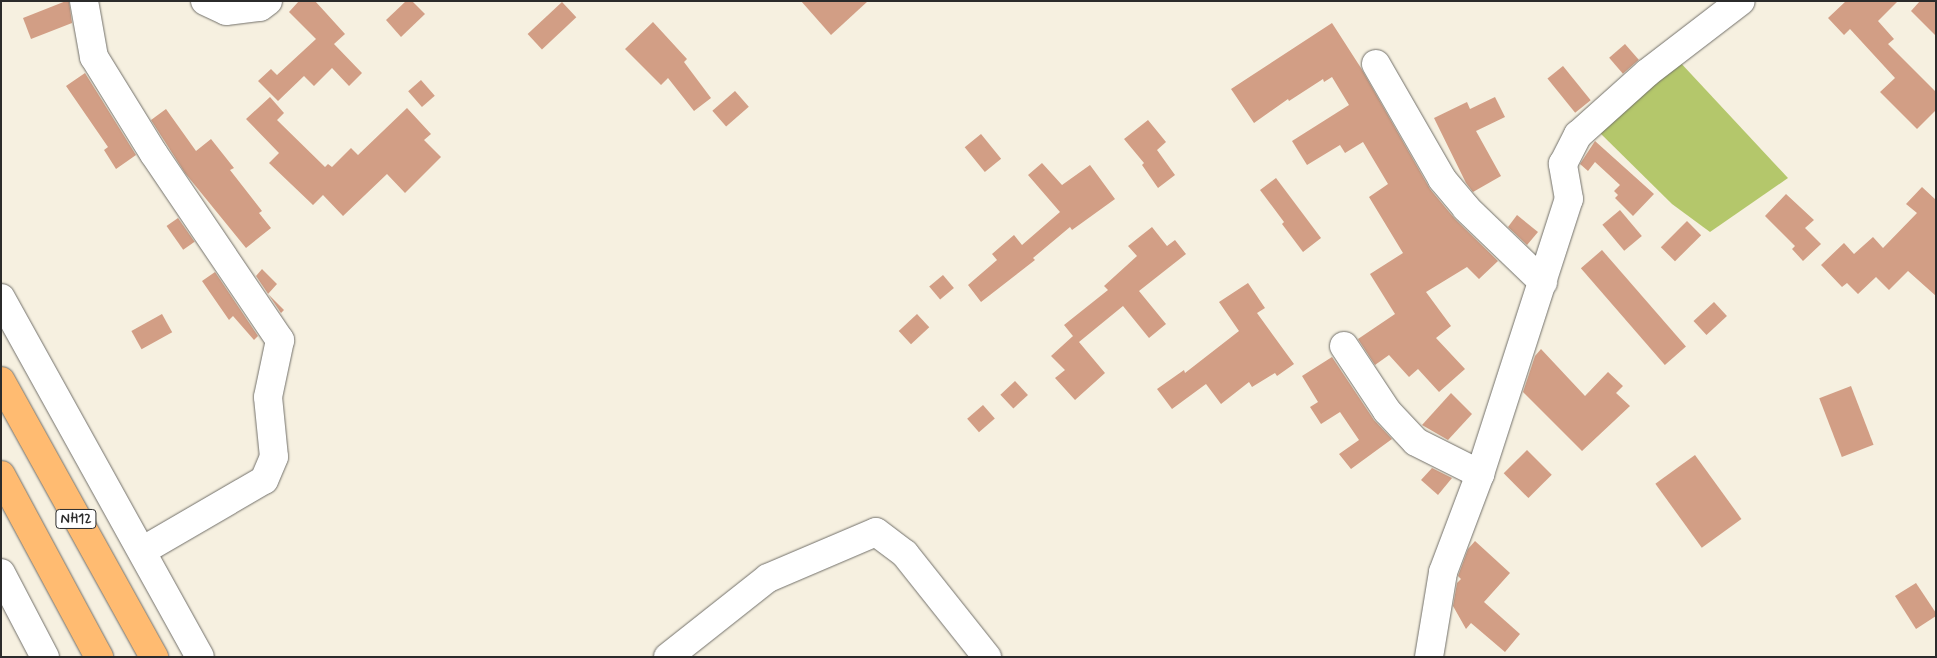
<!DOCTYPE html>
<html>
<head>
<meta charset="utf-8">
<style>
	body { margin:0 }
	#map { position:relative; width:1937px; height:658px; overflow:hidden; background:#f6f0e0; font-family:Mynerve,sans-serif }
	div>[style] { position:absolute }
	[style*='--x'] { left:calc(var(--x)*1px); top:calc(var(--y)*1px); width:calc(var(--w)*1px); rotate:calc(var(--a)*1deg) }
	.green>* { inset:0; background:#b4c76b }
	.building>* { inset:0; background:#d29e85; transform-origin:0 0 }
	.roads { filter:drop-shadow(0 0 1px #72706a) drop-shadow(0 0 1px #72706a) }
	.minor>* { height:28px; margin:-14px; padding:0 14px; transform-origin:14px; border-radius:14px; background:#fff }
	.highway>* { height:28px; margin:-14px; padding:0 14px; transform-origin:14px; border-radius:14px; background:#ffbb71 }
	span { translate:-50% -50%; white-space:nowrap; text-align:center; line-height:1.15; -webkit-text-stroke:4px #fff; paint-order:stroke }
	.shield-label span { padding:1px 4px; background:#fff; border:1px solid; border-radius:4px; -webkit-text-stroke-width:0 }
	.shield-label { font-size:14px; color:#2b2b2b; font-weight:700 }
	.frame { position:absolute; inset:0; border:2px solid #2b2b2b; pointer-events:none }
</style>
</head>
<body>
<div id="map">
	<div class="green">
		<div style="clip-path:polygon(1678px 60px,1788px 178px,1710px 232px,1672px 204px,1597px 130px)"></div>
	</div>
	<div class="building">
		<div style="clip-path:polygon(66px 1px,69px 1px,72px 23px,31px 39px,23px 18px)"></div>
		<div style="clip-path:polygon(299px 1px,315px 1px,326px 13px,345px 34px,334px 44px,362px 73px,349px 86px,332px 68px,314px 86px,304px 76px,278px 101px,258px 81px,271px 69px,277px 75px,316px 39px,289px 12px)"></div>
		<div style="clip-path:polygon(406px 1px,412px 1px,425px 14px,401px 37px,386px 20px)"></div>
		<div style="clip-path:polygon(801px 1px,868px 1px,831px 35px)"></div>
		<div style="clip-path:polygon(1846px 1px,1898px 1px,1878px 21px,1894px 39px,1888px 44px,1936px 92px,1936px 110px,1917px 129px,1880px 92px,1895px 78px,1850px 29px,1844px 35px,1828px 18px)"></div>
		<div style="clip-path:polygon(1920px 1px,1936px 1px,1936px 36px,1911px 11px)"></div>
		<div style="left:562px;top:2px;width:21px;height:47px;rotate:47deg"></div>
		<div style="clip-path:polygon(653px 22px,687px 59px,684px 62px,711px 98px,694px 111px,668px 78px,661px 85px,625px 49px)"></div>
		<div style="clip-path:polygon(1332px 23px,1361px 68px,1430px 189px,1455px 219px,1498px 261px,1479px 279px,1467px 267px,1426px 292px,1451px 326px,1436px 338px,1465px 369px,1439px 392px,1418px 369px,1409px 377px,1389px 355px,1375px 365px,1358px 339px,1395px 314px,1370px 274px,1403px 253px,1369px 197px,1388px 184px,1363px 142px,1345px 153px,1340px 145px,1307px 165px,1292px 141px,1349px 105px,1332px 77px,1324px 82px,1323px 79px,1289px 101px,1288px 99px,1254px 123px,1231px 89px)"></div>
		<div style="left:1625px;top:44px;width:21px;height:21px;rotate:49deg"></div>
		<div style="left:1563px;top:66px;width:44px;height:20px;rotate:51deg"></div>
		<div style="clip-path:polygon(85px 73px,136px 155px,116px 169px,104px 150px,108px 147px,66px 86px)"></div>
		<div style="left:421px;top:80px;width:21px;height:17px;rotate:49deg"></div>
		<div style="left:735px;top:91px;width:21px;height:30px;rotate:49deg"></div>
		<div style="clip-path:polygon(270px 97px,284px 113px,277px 120px,325px 167px,328px 164px,332px 167px,351px 148px,358px 155px,407px 108px,431px 134px,424px 140px,441px 157px,405px 193px,387px 174px,343px 216px,323px 195px,313px 205px,269px 163px,279px 153px,246px 119px)"></div>
		<div style="clip-path:polygon(1495px 97px,1505px 117px,1476px 131px,1501px 176px,1473px 192px,1466px 183px,1434px 118px,1467px 102px,1470px 109px)"></div>
		<div style="clip-path:polygon(166px 109px,196px 151px,211px 139px,234px 168px,230px 170px,262px 211px,259px 213px,271px 228px,246px 248px,185px 173px,151px 120px)"></div>
		<div style="clip-path:polygon(1148px 120px,1166px 142px,1157px 150px,1175px 175px,1158px 188px,1142px 165px,1144px 163px,1124px 139px)"></div>
		<div style="left:981px;top:134px;width:32px;height:21px;rotate:51deg"></div>
		<div style="clip-path:polygon(1595px 141px,1654px 194px,1633px 216px,1615px 198px,1618px 195px,1614px 191px,1620px 185px,1595px 162px,1588px 171px,1580px 164px)"></div>
		<div style="clip-path:polygon(1042px 163px,1062px 185px,1090px 165px,1115px 199px,1072px 230px,1070px 227px,1033px 258px,1035px 260px,981px 302px,968px 285px,997px 260px,992px 254px,1014px 235px,1022px 245px,1060px 212px,1028px 175px)"></div>
		<div style="clip-path:polygon(1276px 178px,1321px 238px,1303px 252px,1282px 224px,1284px 222px,1260px 190px)"></div>
		<div style="clip-path:polygon(1922px 187px,1936px 200px,1936px 296px,1908px 271px,1889px 290px,1876px 277px,1858px 294px,1847px 283px,1842px 287px,1821px 265px,1844px 243px,1854px 254px,1873px 237px,1883px 248px,1917px 213px,1906px 204px)"></div>
		<div style="clip-path:polygon(1786px 194px,1814px 220px,1805px 228px,1821px 244px,1803px 261px,1792px 249px,1795px 246px,1765px 216px)"></div>
		<div style="left:1620px;top:210px;width:34px;height:23px;rotate:50deg"></div>
		<div style="clip-path:polygon(1517px 215px,1538px 232px,1527px 245px,1508px 227px)"></div>
		<div style="left:178px;top:218px;width:29px;height:14px;rotate:55deg"></div>
		<div style="left:1687px;top:221px;width:20px;height:37px;rotate:45deg"></div>
		<div style="clip-path:polygon(1152px 227px,1167px 246px,1175px 240px,1186px 254px,1139px 291px,1166px 324px,1149px 338px,1123px 306px,1079px 342px,1105px 373px,1075px 400px,1055px 378px,1065px 370px,1051px 356px,1073px 336px,1077px 341px,1064px 325px,1108px 290px,1104px 286px,1137px 256px,1128px 246px)"></div>
		<div style="left:1602px;top:250px;width:128px;height:28px;rotate:49deg"></div>
		<div style="clip-path:polygon(262px 269px,277px 284px,268px 294px,284px 310px,281px 313px,256px 276px)"></div>
		<div style="clip-path:polygon(215px 272px,258px 336px,254px 340px,233px 316px,229px 320px,202px 281px)"></div>
		<div style="left:943px;top:275px;width:17px;height:18px;rotate:50deg"></div>
		<div style="clip-path:polygon(1248px 283px,1265px 308px,1257px 313px,1294px 364px,1277px 376px,1275px 373px,1252px 387px,1249px 382px,1221px 404px,1206px 384px,1172px 409px,1157px 389px,1184px 370px,1185px 373px,1239px 331px,1219px 302px)"></div>
		<div style="left:1714px;top:302px;width:19px;height:28px;rotate:47deg"></div>
		<div style="left:162px;top:314px;width:21px;height:35px;rotate:61deg"></div>
		<div style="left:917px;top:314px;width:18px;height:25px;rotate:47deg"></div>
		<div style="clip-path:polygon(1541px 349px,1585px 396px,1608px 372px,1623px 386px,1616px 393px,1630px 406px,1582px 451px,1523px 392px,1535px 356px)"></div>
		<div style="clip-path:polygon(1332px 357px,1374px 420px,1392px 439px,1351px 469px,1339px 454px,1359px 440px,1340px 412px,1321px 424px,1310px 407px,1318px 402px,1302px 376px)"></div>
		<div style="left:1015px;top:381px;width:19px;height:20px;rotate:47deg"></div>
		<div style="left:1851px;top:386px;width:63px;height:34px;rotate:69deg"></div>
		<div style="clip-path:polygon(1451px 393px,1472px 414px,1448px 440px,1422px 425px)"></div>
		<div style="left:983px;top:405px;width:18px;height:21px;rotate:49deg"></div>
		<div style="left:1527px;top:450px;width:35px;height:33px;rotate:45deg"></div>
		<div style="left:1695px;top:455px;width:79px;height:49px;rotate:54deg"></div>
		<div style="clip-path:polygon(1432px 468px,1452px 478px,1438px 495px,1421px 480px)"></div>
		<div style="clip-path:polygon(1475px 541px,1510px 573px,1484px 602px,1520px 634px,1505px 652px,1471px 623px,1466px 629px,1453px 606px,1457px 583px,1461px 579px,1458px 576px,1468px 549px)"></div>
		<div style="clip-path:polygon(1916px 583px,1936px 613px,1936px 616px,1916px 629px,1895px 596px)"></div>
	</div>
	<div class="roads">
		<div class="minor">
			<div style="--x:84;--y:1;--w:57;--a:79.9"></div>
			<div style="--x:94;--y:57;--w:114;--a:58.3"></div>
			<div style="--x:154;--y:154;--w:225;--a:55.9"></div>
			<div style="--x:280;--y:340;--w:58;--a:101.9"></div>
			<div style="--x:268;--y:397;--w:60;--a:84.3"></div>
			<div style="--x:274;--y:457;--w:25;--a:113"></div>
			<div style="--x:264;--y:480;--w:141;--a:149.8"></div>
			<div style="--x:205;--y:1;--w:23;--a:25"></div>
			<div style="--x:226;--y:11;--w:34;--a:-7"></div>
			<div style="--x:260;--y:7;--w:10;--a:-37"></div>
			<div style="--x:1376;--y:64;--w:133;--a:60.1"></div>
			<div style="--x:1442;--y:179;--w:38;--a:50"></div>
			<div style="--x:1466;--y:208;--w:107;--a:43.9"></div>
			<div style="--x:1;--y:298;--w:410;--a:61"></div>
			<div style="--x:1344;--y:346;--w:78;--a:56.5"></div>
			<div style="--x:1387;--y:411;--w:42;--a:46.9"></div>
			<div style="--x:1416;--y:442;--w:72;--a:26.6"></div>
			<div style="--x:1;--y:573;--w:95;--a:62.4"></div>
			<div style="--x:668;--y:657;--w:127;--a:-38.3"></div>
			<div style="--x:768;--y:578;--w:117;--a:-23.1"></div>
			<div style="--x:876;--y:532;--w:36;--a:37"></div>
			<div style="--x:905;--y:554;--w:132;--a:51.5"></div>
			<div style="--x:1429;--y:657;--w:86;--a:-80.6"></div>
			<div style="--x:1443;--y:572;--w:105;--a:-69.3"></div>
			<div style="--x:1480;--y:474;--w:289;--a:-72.1"></div>
			<div style="--x:1569;--y:199;--w:36;--a:-100"></div>
			<div style="--x:1563;--y:164;--w:33;--a:-63"></div>
			<div style="--x:1578;--y:135;--w:93;--a:-41.9"></div>
			<div style="--x:1647;--y:73;--w:118;--a:-37.5"></div>
		</div>
		<div class="highway">
			<div style="--x:1;--y:381;--w:316;--a:61"></div>
			<div style="--x:1;--y:475;--w:207;--a:61.7"></div>
		</div>
	</div>
	<div class="shield-label">
		<span style="left:76px;top:519px">NH12</span>
	</div>
	<div class="frame"></div>
</div>
</body>
</html>
